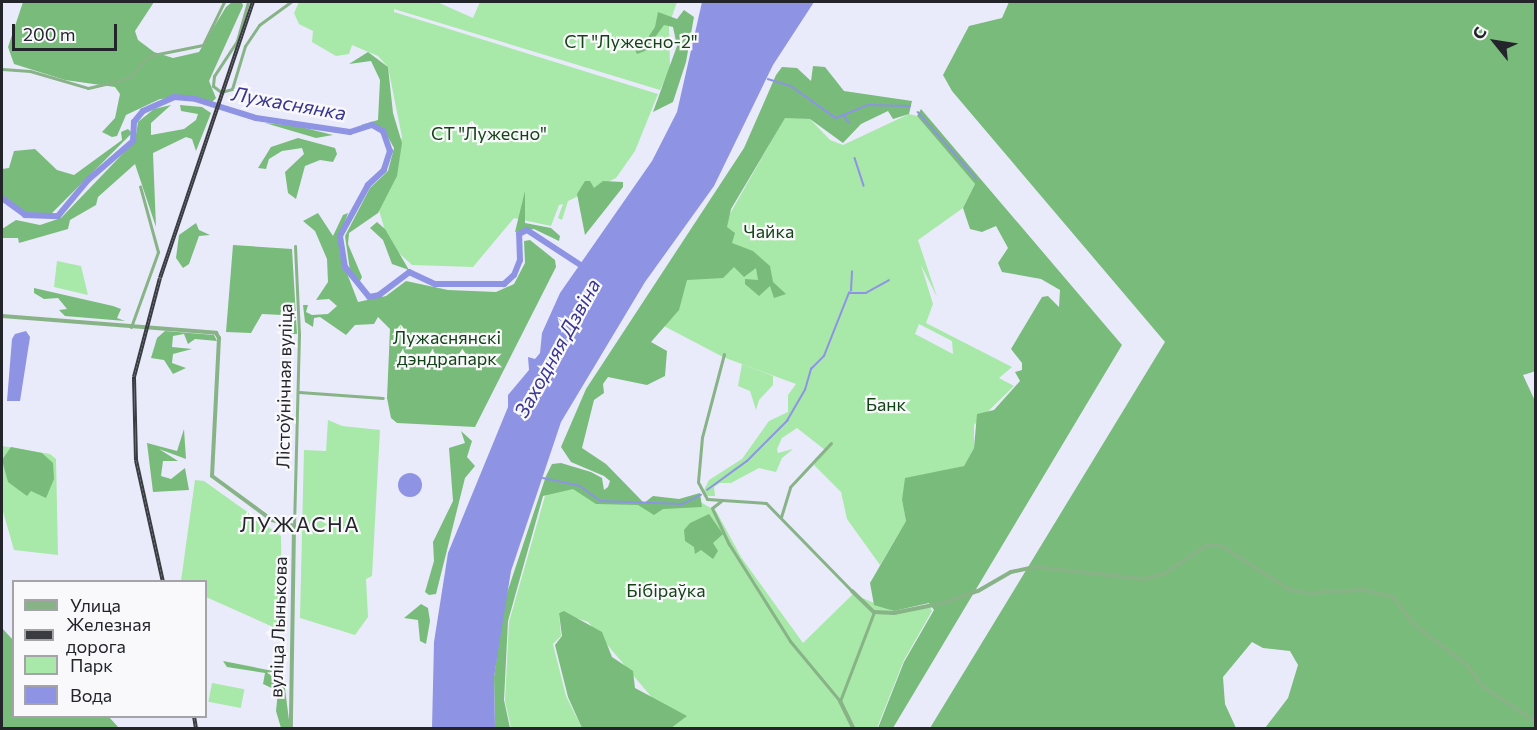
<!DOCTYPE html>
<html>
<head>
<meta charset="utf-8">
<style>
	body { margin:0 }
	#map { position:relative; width:1537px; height:730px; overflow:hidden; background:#e9ebfa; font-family:Commissioner,sans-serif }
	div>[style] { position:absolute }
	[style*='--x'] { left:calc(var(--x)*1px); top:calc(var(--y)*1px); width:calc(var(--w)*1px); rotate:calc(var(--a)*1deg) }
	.green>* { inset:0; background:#a8e8a8; transform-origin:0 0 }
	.forest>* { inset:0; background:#79bb7a }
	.water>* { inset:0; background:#8e94e3 }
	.round { border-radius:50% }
	.stream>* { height:1.5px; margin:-0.75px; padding:0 0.75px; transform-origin:0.75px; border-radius:0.75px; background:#8e94e3 }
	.river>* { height:6px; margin:-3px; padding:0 3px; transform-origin:3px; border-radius:3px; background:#8e94e3 }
	.minor>* { height:3px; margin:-1.5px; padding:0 1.5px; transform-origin:1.5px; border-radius:1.5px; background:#88b387 }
	.tertiary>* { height:4px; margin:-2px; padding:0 2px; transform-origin:2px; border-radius:2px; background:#88b387 }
	.rail>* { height:4px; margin-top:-2px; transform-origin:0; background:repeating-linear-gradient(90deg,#f9f9fc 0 4.5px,#3b3c42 0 9px); box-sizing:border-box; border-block:2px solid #3b3c42 }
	span { translate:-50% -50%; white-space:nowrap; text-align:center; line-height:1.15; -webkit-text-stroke:4.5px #f9f9fc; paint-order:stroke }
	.park-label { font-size:18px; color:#154318 }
	.street-label { font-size:18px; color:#24252a }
	.water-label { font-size:20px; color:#393590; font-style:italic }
	.quarter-label { font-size:21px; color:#24252a; letter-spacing:1.5px }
	.frame { position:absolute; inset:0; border:3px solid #24252a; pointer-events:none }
	.legend { position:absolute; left:12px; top:580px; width:195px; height:138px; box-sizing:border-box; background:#f9f9fc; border:2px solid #a4a4a8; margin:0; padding:8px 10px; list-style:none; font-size:18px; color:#24252a }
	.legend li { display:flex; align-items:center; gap:12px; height:30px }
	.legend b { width:30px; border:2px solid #a4a4a8 }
	.north { position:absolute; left:1465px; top:12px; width:60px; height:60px; -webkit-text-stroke:4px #f9f9fc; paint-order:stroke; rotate:300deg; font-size:16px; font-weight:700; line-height:24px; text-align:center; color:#24252a }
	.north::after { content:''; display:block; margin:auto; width:21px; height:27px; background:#24252a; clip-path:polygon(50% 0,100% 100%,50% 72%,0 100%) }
	.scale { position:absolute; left:12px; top:24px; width:105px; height:27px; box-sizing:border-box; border:3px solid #24252a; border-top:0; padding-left:8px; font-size:18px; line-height:21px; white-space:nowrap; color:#24252a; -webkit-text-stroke:4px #f9f9fc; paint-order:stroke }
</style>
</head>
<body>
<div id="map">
	<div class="green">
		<div style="clip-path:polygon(299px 2px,437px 2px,473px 18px,480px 2px,677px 2px,669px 25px,670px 69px,660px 90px,394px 9px,394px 12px,658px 94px,635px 151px,616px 178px,568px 201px,562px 220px,558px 218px,563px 204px,559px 205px,551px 226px,514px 218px,473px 267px,412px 265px,389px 244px,378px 207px,402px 137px,388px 67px,378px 56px,352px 45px,349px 54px,336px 56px,312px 42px,313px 31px,299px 24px,294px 13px)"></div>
		<div style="clip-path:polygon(evenodd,909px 114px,917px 116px,975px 184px,963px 208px,918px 240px,937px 297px,921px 265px,933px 304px,926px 323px,1012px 367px,999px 378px,1014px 386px,974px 425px,974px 448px,964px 466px,947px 470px,902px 500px,906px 521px,880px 565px,847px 519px,841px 492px,814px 465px,825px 450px,797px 428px,782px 438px,777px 449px,778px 453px,793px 449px,782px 458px,776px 472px,759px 468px,731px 483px,720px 483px,714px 487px,715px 496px,707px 496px,704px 490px,709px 480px,742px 459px,769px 421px,788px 412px,788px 395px,796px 384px,723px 357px,662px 325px,678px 281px,723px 226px,785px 117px,810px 119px,830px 140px,843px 145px,909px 114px,919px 324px,952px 341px,953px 354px,915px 334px,919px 324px)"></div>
		<div style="clip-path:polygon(57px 261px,81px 266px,88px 295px,54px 287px)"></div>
		<div style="clip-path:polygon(742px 364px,773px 376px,773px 385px,759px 400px,756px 410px,750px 391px,738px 386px)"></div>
		<div style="clip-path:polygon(328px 420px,342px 426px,380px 430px,372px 576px,366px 579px,368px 617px,355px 635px,300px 618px,304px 450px,326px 451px)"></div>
		<div style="clip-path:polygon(2px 446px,50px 454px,56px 459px,58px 555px,14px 550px,2px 508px)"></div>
		<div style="clip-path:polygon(195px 480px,204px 481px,281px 536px,282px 631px,206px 597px,206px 582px,181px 581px)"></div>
		<div style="clip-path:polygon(562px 487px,578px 489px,590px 500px,659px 505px,697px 500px,716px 511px,741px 557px,803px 643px,853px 594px,893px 611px,929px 605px,932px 611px,904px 660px,877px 728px,660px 728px,665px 713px,588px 622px,559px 612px,561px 636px,553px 644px,566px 696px,582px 728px,511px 728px,505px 701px,509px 622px,545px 496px)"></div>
		<div style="left:212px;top:683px;width:33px;height:19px;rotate:11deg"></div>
	</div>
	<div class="forest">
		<div style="clip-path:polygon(23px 2px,154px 2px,135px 31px,138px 40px,154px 52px,173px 58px,199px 52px,226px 7px,232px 2px,242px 2px,243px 6px,209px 81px,216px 98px,210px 104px,185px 97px,160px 99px,126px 115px,117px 136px,112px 137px,102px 132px,115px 118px,120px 94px,115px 87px,65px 80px,14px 64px,8px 47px)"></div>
		<div style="clip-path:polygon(1009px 2px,1535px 2px,1536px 371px,1523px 375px,1536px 403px,1535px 728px,1265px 728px,1288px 698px,1298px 665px,1290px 651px,1263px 648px,1252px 642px,1223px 677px,1225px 704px,1236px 728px,930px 728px,1165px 342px,952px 91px,943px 75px,969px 26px,1002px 18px)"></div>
		<div style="clip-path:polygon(684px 10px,694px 17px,686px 62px,673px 102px,653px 112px,677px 46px,673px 27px,664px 25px,645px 51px,637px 54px,635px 50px,639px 40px,647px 39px,655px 27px,658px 12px,677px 19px)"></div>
		<div style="clip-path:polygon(368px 52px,388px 67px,393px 113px,402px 143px,397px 176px,378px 213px,349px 233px,348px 244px,362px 277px,359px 283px,350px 271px,345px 236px,370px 188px,388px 171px,394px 148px,383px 128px,361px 125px,378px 120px,380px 80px,371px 61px,349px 64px)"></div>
		<div style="clip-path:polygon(813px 66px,825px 67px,844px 91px,912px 101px,909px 114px,893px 119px,888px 111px,861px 124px,843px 143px,810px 119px,785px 118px,731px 209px,727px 227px,735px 233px,732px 243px,753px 251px,770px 266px,773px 282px,786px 294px,774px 298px,770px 286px,759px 296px,745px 284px,745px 279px,758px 280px,756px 268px,744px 277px,734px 267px,723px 278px,687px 280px,679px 310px,651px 342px,667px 351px,665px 376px,647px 385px,608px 377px,603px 384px,604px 393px,594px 400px,582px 448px,606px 464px,644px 503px,653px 496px,679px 499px,700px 493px,702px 507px,663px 509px,654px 515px,638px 505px,596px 504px,573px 489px,543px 496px,508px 621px,504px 700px,510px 728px,495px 728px,494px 677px,504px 602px,546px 476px,552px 464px,561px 463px,591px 472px,602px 478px,604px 490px,608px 487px,610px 481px,604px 476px,571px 462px,561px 447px,586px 389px,744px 148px,776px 75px,782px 67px,797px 68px,811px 81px)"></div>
		<div style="clip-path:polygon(171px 105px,151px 123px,151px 135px,184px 129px,196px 120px,198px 114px,181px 111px,180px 105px,202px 107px,211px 113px,196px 151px,192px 139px,186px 137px,153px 153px,156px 227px,135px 164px,98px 197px,96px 205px,70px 220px,68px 229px,19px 243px,18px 238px,3px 238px,2px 229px,16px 220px,40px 225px,61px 218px,135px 141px,138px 122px,154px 109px)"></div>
		<div style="clip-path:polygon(921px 109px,1122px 345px,893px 728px,878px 728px,904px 662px,934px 610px,929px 603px,894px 611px,874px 605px,870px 583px,906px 521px,902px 500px,905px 478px,964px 466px,974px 448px,977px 414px,994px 410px,1020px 381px,1015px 372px,1022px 370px,1022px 363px,1011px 349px,1042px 297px,1048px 296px,1059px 307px,1060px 290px,1041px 279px,1002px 272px,998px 263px,1008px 248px,996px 226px,982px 232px,970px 229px,963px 208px,975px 184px,917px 116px)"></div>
		<div style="clip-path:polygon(265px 123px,297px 126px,333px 135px,316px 138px)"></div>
		<div style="clip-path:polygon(128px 129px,132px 133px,51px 214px,29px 216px,2px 197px,2px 169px,9px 168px,14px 151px,35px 149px,57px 170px,74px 175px,122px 140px,121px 132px)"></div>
		<div style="clip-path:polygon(298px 138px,335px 148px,337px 154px,333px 162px,320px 160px,305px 166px,296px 199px,288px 193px,285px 172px,304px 154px,302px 148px,282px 151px,269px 159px,266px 169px,258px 168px,271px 147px)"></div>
		<div style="clip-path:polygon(585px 181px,590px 181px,594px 188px,603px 181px,623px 182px,623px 187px,585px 235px,577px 194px)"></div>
		<div style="clip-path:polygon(525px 191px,525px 223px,551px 228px,560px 236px,559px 241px,534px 229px,515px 232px)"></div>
		<div style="clip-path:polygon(318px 213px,333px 236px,343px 215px,348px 213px,339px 238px,340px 255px,358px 302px,386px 296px,406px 281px,448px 290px,496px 292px,514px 284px,525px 263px,524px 241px,530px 240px,555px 260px,556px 267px,475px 427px,397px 423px,391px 418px,387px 398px,390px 329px,378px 317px,374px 324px,355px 325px,346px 335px,320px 317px,314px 318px,313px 327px,305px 322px,303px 305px,308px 305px,306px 312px,312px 315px,328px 314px,337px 306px,329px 299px,316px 300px,328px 282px,327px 259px,315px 231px,303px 221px)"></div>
		<div style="clip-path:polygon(377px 222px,385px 229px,409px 270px,392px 264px,383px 240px,370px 228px)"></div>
		<div style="clip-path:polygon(196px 223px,199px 230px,210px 235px,199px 236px,189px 264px,183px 268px,176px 258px,179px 235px)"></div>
		<div style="clip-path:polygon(233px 245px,292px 249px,297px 334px,283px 334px,282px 315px,262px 314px,251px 333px,226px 332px)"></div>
		<div style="clip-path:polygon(34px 288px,113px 306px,121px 309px,117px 318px,125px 321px,65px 316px,59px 310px,67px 309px,58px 298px,44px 299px,34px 293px)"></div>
		<div style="clip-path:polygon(165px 331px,214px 335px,217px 341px,195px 339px,188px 344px,184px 334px,173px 336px,172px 347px,192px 349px,173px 354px,172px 363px,186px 368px,173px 374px,164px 360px,151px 358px,157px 338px)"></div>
		<div style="clip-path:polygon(184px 429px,186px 459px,159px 449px,178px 461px,163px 461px,161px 476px,171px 479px,185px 468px,189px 490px,153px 492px,147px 443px,177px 451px)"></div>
		<div style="clip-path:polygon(461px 431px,472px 441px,467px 457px,475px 466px,465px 478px,436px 594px,429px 595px,425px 592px,434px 561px,433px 542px,453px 501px,449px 448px,465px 443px)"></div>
		<div style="clip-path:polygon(11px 447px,42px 453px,53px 463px,54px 479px,46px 498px,31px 491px,27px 496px,8px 482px,2px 460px)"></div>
		<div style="clip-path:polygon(709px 514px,723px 534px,713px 543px,718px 551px,713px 559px,701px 550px,695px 554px,694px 547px,685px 541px,684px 530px,690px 523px)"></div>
		<div style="clip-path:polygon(421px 604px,428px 608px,430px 621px,426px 644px,420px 641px,418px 620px,404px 618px)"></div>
		<div style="clip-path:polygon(564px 611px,602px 632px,612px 657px,633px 671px,635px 688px,687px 716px,671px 728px,582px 728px,568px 697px,555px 645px,562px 636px,559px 613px)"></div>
		<div style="clip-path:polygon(2px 628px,13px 640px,14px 716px,109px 717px,119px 728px,2px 728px)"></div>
		<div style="clip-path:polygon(223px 661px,283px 673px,290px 728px,281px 728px,276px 711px,278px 691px,263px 684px,265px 673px,227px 667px)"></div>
	</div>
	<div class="water">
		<div style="clip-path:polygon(702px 2px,814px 2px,773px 65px,714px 186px,645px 282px,561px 422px,511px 571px,494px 677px,495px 728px,432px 728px,434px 642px,448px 553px,508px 407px,508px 395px,529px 370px,528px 357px,535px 359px,540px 353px,542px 333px,560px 293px,652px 161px,677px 112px)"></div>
		<div style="clip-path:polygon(26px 331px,30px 337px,20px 401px,7px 401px,12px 339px,15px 334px)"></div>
		<div class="round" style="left:398px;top:473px;width:24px;height:24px"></div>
	</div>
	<div class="stream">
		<div style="--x:768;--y:79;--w:24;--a:17"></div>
		<div style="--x:791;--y:86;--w:55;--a:35.4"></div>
		<div style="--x:836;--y:118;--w:35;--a:-22"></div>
		<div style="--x:868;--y:105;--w:42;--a:1.4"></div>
		<div style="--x:918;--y:112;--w:88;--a:48.7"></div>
		<div style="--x:845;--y:116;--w:8;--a:60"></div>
		<div style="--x:855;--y:158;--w:29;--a:72"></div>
		<div style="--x:851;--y:291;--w:19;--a:-87"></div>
		<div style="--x:543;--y:478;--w:38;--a:12"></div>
		<div style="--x:580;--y:486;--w:26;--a:36"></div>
		<div style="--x:601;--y:501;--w:82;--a:2.1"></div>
		<div style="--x:683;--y:504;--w:20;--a:-27"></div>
		<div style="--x:707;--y:490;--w:49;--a:-35.9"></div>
		<div style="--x:747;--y:461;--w:57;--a:-45"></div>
		<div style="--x:787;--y:421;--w:36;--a:-60"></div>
		<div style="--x:805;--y:390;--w:22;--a:-74"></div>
		<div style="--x:811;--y:369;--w:18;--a:-45"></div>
		<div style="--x:824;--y:356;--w:68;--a:-68.4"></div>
		<div style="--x:849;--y:293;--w:17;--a:0"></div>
		<div style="--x:866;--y:293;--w:26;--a:-29"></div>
	</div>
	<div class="river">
		<div style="--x:2;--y:198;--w:29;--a:36"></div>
		<div style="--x:25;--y:215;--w:33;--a:2"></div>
		<div style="--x:58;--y:216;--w:47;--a:-50.2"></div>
		<div style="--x:88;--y:180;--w:60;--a:-40.9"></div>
		<div style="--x:133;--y:141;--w:19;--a:-87"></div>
		<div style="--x:134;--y:122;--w:14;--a:-51"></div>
		<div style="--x:143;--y:111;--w:34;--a:-24"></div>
		<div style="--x:174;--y:97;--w:21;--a:5"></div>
		<div style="--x:195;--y:99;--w:64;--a:17.3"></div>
		<div style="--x:256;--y:118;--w:95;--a:8.5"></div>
		<div style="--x:350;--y:132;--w:23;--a:-18"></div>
		<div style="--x:372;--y:125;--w:13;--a:29"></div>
		<div style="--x:383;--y:131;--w:21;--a:71"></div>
		<div style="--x:390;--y:151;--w:20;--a:108"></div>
		<div style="--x:384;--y:170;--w:22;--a:137"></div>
		<div style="--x:368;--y:185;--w:58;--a:118.8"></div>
		<div style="--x:340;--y:236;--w:31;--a:81"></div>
		<div style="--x:345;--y:267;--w:38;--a:51"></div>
		<div style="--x:369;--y:297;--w:10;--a:-11"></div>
		<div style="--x:379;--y:295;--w:38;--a:-37"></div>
		<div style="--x:409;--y:272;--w:29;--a:25"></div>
		<div style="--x:435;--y:284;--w:69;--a:0"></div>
		<div style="--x:504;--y:284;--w:13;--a:-42"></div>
		<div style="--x:514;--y:275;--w:16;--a:-68"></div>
		<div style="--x:520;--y:260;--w:26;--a:-92"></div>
		<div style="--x:519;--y:234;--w:9;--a:-27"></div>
		<div style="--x:527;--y:230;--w:69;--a:33.2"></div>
	</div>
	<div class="minor">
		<div style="--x:248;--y:2;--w:41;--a:105.8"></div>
		<div style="--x:237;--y:41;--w:42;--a:123.3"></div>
		<div style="--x:214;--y:76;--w:10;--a:96"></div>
		<div style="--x:213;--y:86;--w:10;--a:37"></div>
		<div style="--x:221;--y:92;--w:11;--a:-15"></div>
		<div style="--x:232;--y:89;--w:45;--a:-73.2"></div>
		<div style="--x:245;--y:46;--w:25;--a:-56"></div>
		<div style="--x:259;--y:25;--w:39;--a:-36"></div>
		<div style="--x:2;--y:69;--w:28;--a:4"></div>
		<div style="--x:30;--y:71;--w:60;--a:16.3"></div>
		<div style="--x:88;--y:88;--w:31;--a:-13"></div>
		<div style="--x:118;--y:81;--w:13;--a:-18"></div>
		<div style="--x:130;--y:77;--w:28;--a:-49"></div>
		<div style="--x:148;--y:56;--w:56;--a:-11.3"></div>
		<div style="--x:203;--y:45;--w:48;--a:-64"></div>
		<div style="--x:131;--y:327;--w:80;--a:-70.2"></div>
		<div style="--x:158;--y:252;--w:68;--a:-105.3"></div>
		<div style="--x:724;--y:354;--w:86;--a:104.8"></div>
		<div style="--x:702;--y:437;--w:45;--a:95.1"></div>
		<div style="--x:698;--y:482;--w:19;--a:62"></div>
		<div style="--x:707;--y:499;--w:59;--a:3.9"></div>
		<div style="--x:766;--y:503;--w:123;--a:45.7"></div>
		<div style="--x:299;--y:392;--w:84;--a:4.1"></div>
		<div style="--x:721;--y:501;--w:11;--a:142"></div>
		<div style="--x:712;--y:508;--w:40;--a:65"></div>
		<div style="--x:729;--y:544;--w:115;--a:57.8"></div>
		<div style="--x:790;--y:641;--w:78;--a:50.2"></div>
		<div style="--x:840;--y:701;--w:95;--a:-69.1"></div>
		<div style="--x:781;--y:517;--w:31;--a:-73"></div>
		<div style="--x:790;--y:487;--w:60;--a:-47"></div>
		<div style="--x:294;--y:526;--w:192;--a:-88.5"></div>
		<div style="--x:299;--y:334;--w:88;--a:-92.6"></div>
	</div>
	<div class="tertiary">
		<div style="--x:2;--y:316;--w:215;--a:4.5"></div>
		<div style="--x:216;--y:333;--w:6;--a:59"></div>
		<div style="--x:219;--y:338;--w:138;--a:92.9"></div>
		<div style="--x:212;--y:476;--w:74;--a:36.3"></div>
		<div style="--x:272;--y:520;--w:23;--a:15"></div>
		<div style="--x:294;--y:526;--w:202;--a:90.9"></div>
		<div style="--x:852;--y:591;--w:30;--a:44"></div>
		<div style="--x:874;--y:612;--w:20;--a:3"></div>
		<div style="--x:894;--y:613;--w:50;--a:-11.5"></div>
		<div style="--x:943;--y:603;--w:37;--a:-19"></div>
		<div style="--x:978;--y:591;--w:38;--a:-30"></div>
		<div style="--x:1011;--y:572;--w:25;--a:-12"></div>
		<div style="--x:1035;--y:567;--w:109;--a:6.3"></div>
		<div style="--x:1143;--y:579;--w:22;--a:-13"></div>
		<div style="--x:1164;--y:574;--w:52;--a:-34"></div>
		<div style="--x:1207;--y:545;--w:13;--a:0"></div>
		<div style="--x:1220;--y:545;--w:83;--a:32.7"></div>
		<div style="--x:1290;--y:590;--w:20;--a:9"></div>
		<div style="--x:1310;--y:593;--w:53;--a:-3.2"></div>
		<div style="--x:1363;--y:590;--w:31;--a:13"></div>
		<div style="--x:1393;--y:597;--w:36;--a:52"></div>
		<div style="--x:1415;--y:625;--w:66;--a:37.6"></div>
		<div style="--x:1467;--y:665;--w:26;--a:54"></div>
		<div style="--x:1482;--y:686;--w:65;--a:33.7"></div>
		<div style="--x:840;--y:701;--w:30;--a:64"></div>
	</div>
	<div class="rail">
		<div style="--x:163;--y:582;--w:125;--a:-102.5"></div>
		<div style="--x:136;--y:460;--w:83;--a:-91.4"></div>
		<div style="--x:134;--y:377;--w:102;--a:-75.3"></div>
		<div style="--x:160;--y:278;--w:291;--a:-71.4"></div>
		<div style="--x:194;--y:716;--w:12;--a:81"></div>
	</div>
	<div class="park-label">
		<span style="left:631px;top:41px">СТ "Лужесно-2"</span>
		<span style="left:489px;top:133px">СТ "Лужесно"</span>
		<span style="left:769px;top:231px">Чайка</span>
		<span style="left:447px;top:348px">Лужаснянскі<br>дэндрапарк</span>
		<span style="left:886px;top:404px">Банк</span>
		<span style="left:666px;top:590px">Бібіраўка</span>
	</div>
	<div class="street-label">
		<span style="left:284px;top:386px;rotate:-89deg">Лістоўнічная вуліца</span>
		<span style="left:278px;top:627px;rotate:-88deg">вуліца Лынькова</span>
	</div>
	<div class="water-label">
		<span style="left:289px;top:103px;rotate:10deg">Лужаснянка</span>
		<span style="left:557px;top:348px;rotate:-61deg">Заходняя Дзвіна</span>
	</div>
	<div class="quarter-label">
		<span style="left:300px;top:524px">ЛУЖАСНА</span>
	</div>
	<div class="frame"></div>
	<ul class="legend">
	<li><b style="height:8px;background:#88b387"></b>Улица</li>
	<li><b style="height:8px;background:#3b3c42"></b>Железная дорога</li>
	<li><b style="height:16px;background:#a8e8a8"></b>Парк</li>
	<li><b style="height:16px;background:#8e94e3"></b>Вода</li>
	</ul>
	<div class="north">С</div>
	<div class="scale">200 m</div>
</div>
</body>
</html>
